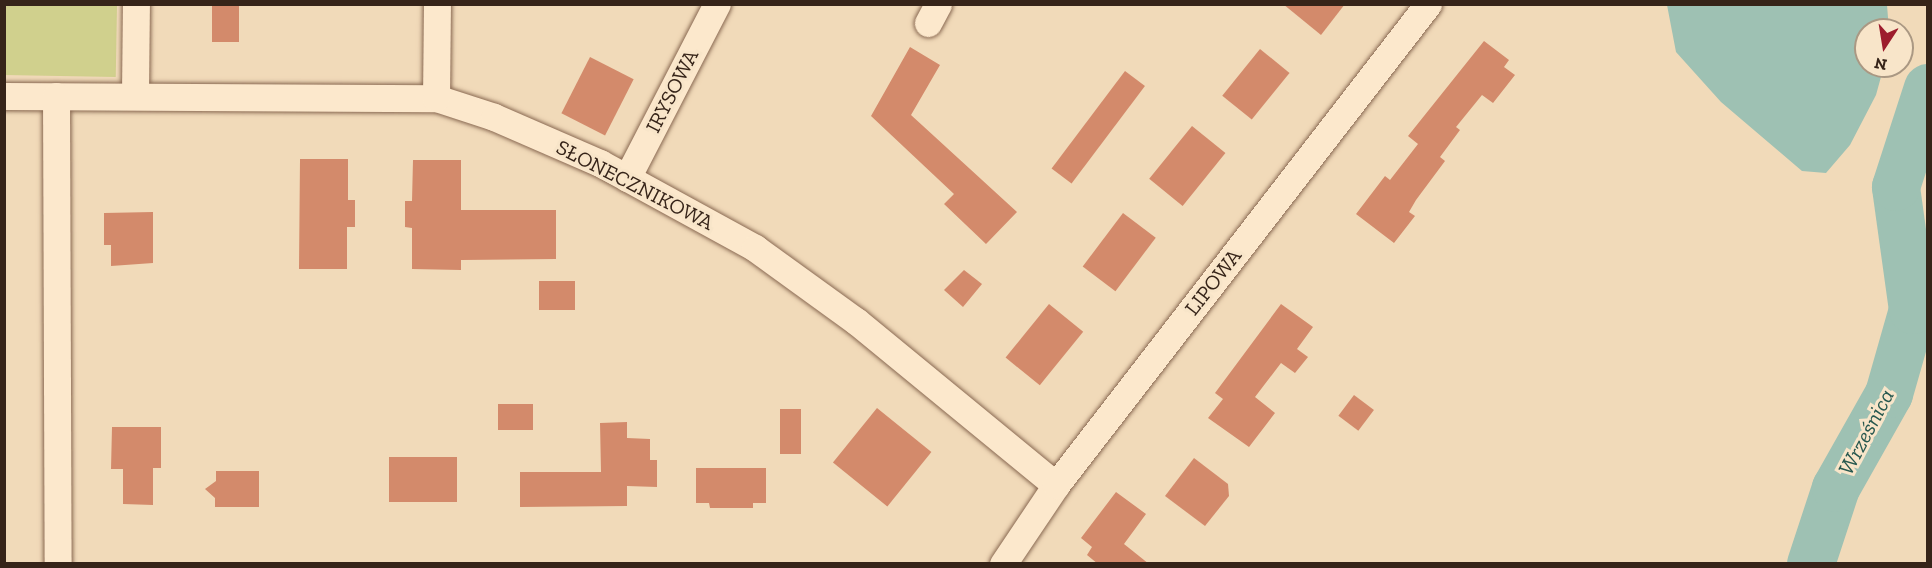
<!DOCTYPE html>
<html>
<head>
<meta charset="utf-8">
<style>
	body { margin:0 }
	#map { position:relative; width:1932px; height:568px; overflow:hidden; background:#f1dab9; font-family:"Zilla Slab",serif }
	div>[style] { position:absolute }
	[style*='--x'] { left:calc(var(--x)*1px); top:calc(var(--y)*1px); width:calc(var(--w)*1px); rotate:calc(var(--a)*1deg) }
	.green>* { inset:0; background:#d0d08d; transform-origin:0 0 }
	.water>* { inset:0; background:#9ec1b3 }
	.river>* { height:48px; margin:-24px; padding:0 24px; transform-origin:24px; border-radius:24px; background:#9ec1b3 }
	.building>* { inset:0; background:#d38a6b; transform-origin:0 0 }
	.roads { filter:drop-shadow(0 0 2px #896952) drop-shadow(0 0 2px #896952) }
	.minor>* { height:27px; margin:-13.5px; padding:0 13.5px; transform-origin:13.5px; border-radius:13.5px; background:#fce8cc }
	span { translate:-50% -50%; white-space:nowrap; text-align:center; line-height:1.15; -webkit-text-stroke:6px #f8e5c9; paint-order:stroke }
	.street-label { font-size:21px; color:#362419 }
	.water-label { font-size:22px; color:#27584f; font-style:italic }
	.frame { position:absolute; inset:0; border:6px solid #362419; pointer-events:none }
	.north { position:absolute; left:1854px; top:18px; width:60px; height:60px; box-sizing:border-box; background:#f8e5c9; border:2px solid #aa9883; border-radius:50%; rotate:192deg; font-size:16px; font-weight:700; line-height:24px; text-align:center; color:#362419 }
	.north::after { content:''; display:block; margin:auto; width:21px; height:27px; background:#9d1d2d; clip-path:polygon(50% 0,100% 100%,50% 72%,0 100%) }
</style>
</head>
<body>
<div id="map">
	<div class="green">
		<div style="left:5px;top:4px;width:112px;height:71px;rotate:1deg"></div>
	</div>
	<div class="water">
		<div style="clip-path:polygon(1667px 5px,1887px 5px,1889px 30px,1866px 30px,1866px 66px,1884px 66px,1876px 95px,1850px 145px,1826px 173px,1802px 171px,1721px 102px,1676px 52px)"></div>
	</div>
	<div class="river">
		<div style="--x:1811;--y:564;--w:80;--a:-71.8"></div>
		<div style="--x:1836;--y:488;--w:108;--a:-60.6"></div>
		<div style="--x:1889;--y:394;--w:87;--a:-74.1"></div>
		<div style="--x:1913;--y:310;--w:124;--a:-97.9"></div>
		<div style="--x:1896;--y:187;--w:104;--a:-72.1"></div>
	</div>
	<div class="building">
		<div style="left:212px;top:4px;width:27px;height:38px"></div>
		<div style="clip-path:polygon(1283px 4px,1345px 4px,1321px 35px)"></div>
		<div style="clip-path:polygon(1484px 41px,1509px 60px,1504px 67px,1515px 75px,1493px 103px,1482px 95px,1456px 127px,1460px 130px,1440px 157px,1445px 161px,1416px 200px,1409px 212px,1415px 216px,1394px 243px,1356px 214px,1385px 176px,1390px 180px,1418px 144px,1408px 136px)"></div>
		<div style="clip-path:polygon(910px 47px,940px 65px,911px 115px,1017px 212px,986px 244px,944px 204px,954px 194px,871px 116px)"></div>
		<div style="left:1260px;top:49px;width:38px;height:60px;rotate:39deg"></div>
		<div style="left:590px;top:57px;width:49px;height:63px;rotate:27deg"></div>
		<div style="left:1125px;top:71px;width:25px;height:122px;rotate:37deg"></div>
		<div style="left:1192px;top:126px;width:43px;height:68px;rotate:39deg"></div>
		<div style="clip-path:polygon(300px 159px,348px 159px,348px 200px,355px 200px,355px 227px,347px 227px,347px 269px,299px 269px)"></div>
		<div style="clip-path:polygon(413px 160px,461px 160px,461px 210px,556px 210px,556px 259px,461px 260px,461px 270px,412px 269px,412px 228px,405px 227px,405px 201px,412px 201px)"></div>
		<div style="clip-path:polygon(153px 212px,153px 263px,111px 266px,111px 245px,104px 245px,104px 213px)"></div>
		<div style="left:1123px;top:213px;width:41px;height:67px;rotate:37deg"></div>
		<div style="clip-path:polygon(964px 270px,982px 284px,963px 307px,944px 290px)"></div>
		<div style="left:539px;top:281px;width:36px;height:29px"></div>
		<div style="left:1049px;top:304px;width:44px;height:69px;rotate:39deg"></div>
		<div style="clip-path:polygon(1281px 304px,1313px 327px,1297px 349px,1308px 357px,1295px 373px,1281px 363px,1255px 397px,1275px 413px,1249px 447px,1208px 418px,1223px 399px,1215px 393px)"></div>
		<div style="left:1354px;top:395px;width:25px;height:26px;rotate:37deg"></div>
		<div style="left:498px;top:404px;width:35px;height:26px"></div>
		<div style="left:877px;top:408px;width:70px;height:70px;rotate:39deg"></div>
		<div style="left:801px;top:409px;width:45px;height:21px;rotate:90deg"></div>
		<div style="clip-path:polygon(627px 422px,627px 438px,650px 439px,650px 460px,657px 460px,657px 487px,627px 486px,627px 506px,520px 507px,520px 472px,601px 472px,600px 423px)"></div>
		<div style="clip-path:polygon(112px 427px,161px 427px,161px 468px,153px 468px,153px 505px,123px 504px,123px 469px,111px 469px)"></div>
		<div style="left:389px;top:457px;width:68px;height:45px"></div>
		<div style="clip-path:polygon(1194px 458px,1228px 484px,1229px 496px,1205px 526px,1165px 496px)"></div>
		<div style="clip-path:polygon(696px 468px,766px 468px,766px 503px,753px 503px,753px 508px,710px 508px,709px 503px,696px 503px)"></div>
		<div style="clip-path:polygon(216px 471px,259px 471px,259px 507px,215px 507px,215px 498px,205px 489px,216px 481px)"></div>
		<div style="clip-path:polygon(1116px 492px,1146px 514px,1124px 544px,1149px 564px,1098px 564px,1087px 555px,1092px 547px,1081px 538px)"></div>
	</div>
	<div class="roads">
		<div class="minor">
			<div style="--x:928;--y:23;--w:21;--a:-62"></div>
			<div style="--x:135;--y:94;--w:90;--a:-89.4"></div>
			<div style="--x:4;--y:96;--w:432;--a:0.3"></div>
			<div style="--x:436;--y:98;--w:61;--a:18.1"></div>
			<div style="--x:494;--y:117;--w:116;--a:23.5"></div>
			<div style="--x:600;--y:163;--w:177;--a:28.7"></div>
			<div style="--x:755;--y:248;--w:125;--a:35.9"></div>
			<div style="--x:856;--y:321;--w:259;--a:39.4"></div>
			<div style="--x:56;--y:96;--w:468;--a:89.8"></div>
			<div style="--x:436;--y:98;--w:94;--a:-89.4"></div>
			<div style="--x:627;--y:178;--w:196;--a:-62.7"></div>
			<div style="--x:1003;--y:564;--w:95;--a:-56.1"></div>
			<div style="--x:1056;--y:485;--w:608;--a:-52.28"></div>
		</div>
	</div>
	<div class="street-label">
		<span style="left:672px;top:91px;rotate:-63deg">IRYSOWA</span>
		<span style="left:635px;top:185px;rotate:27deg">SŁONECZNIKOWA</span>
		<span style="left:1213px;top:282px;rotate:-52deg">LIPOWA</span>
	</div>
	<div class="water-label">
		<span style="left:1866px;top:432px;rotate:-62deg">Wrześnica</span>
	</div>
	<div class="frame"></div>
	<div class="north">N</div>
</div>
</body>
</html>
